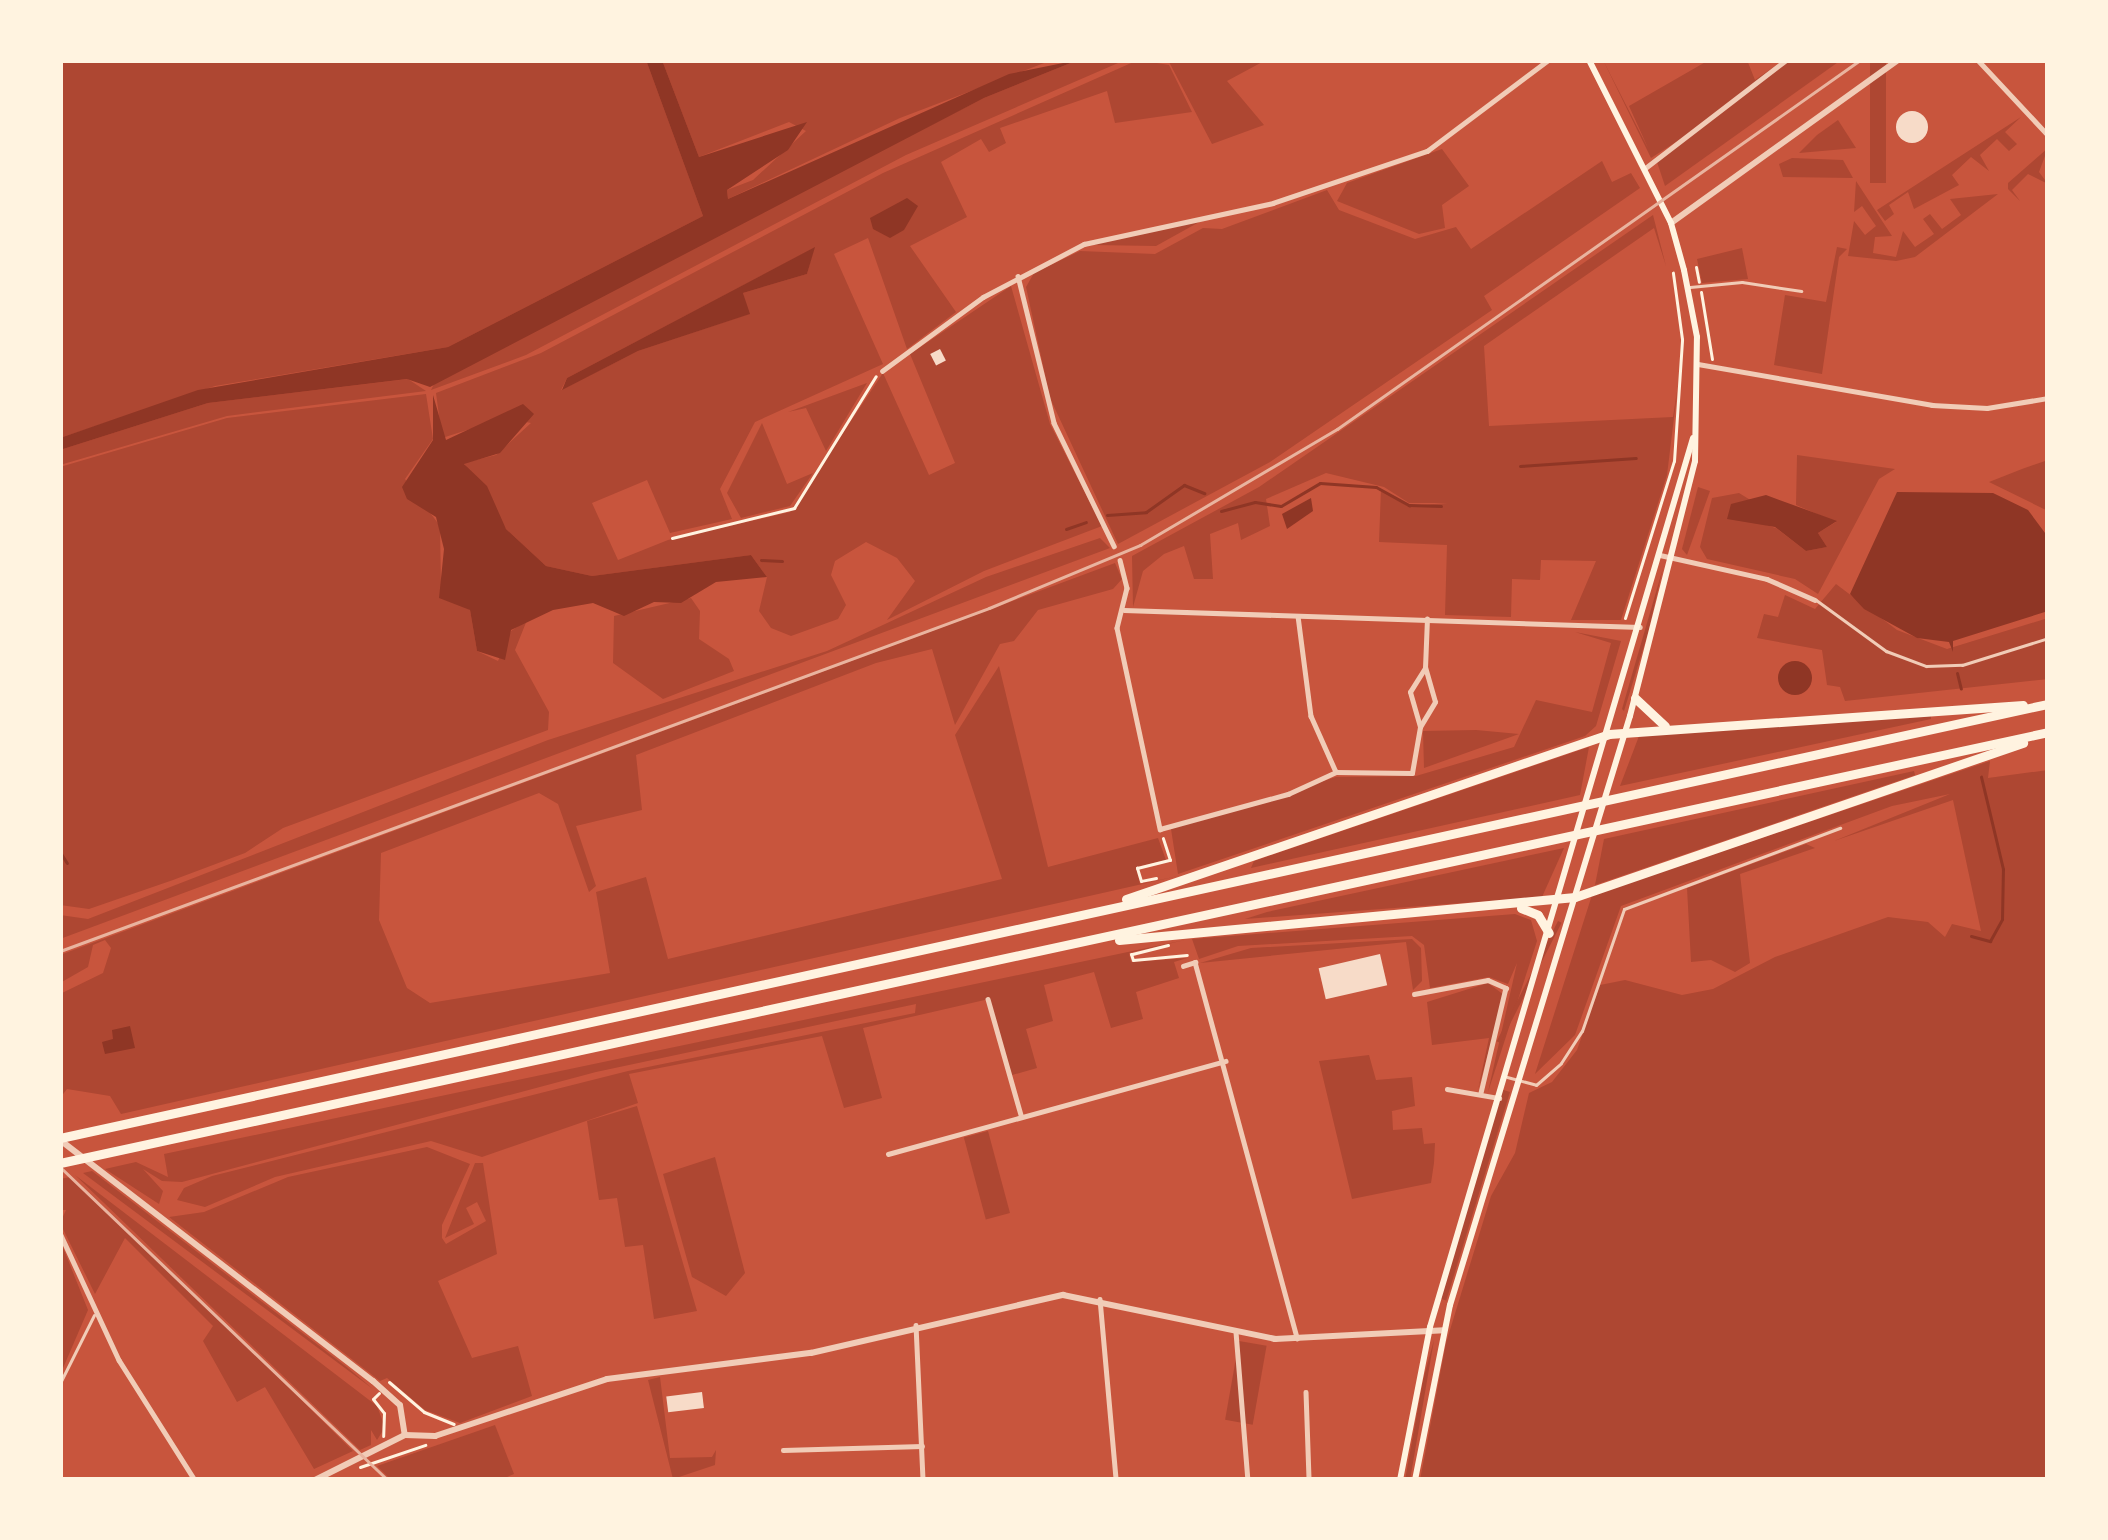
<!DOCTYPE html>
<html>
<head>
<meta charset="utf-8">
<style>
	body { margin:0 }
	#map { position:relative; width:2108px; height:1540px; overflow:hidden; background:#c8553d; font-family:Signika,sans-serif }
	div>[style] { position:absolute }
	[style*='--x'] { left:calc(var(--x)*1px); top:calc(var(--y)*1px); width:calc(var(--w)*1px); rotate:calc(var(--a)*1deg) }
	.green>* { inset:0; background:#ae4732; transform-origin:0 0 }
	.water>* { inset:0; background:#8f3625 }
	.round { border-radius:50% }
	.stream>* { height:3px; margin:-1.5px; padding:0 1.5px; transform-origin:1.5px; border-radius:1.5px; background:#8f3625 }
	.building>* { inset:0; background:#f7dbc8; transform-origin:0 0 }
	.path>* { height:3px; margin:-1.5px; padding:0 1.5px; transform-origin:1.5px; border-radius:1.5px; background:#fff3e0 }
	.service>* { height:3px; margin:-1.5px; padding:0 1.5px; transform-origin:1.5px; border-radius:1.5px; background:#f1ccb7 }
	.minor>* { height:4.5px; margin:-2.25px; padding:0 2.25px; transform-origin:2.25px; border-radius:2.25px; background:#f1ccb7 }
	.tertiary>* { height:6px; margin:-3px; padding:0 3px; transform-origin:3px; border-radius:3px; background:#f1ccb7 }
	.secondary>* { height:6px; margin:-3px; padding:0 3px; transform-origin:3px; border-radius:3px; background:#fff3e0 }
	.motorway>* { height:9px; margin:-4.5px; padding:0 4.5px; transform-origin:4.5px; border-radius:4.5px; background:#fff3e0 }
	.rail>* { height:3px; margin:-1.5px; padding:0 1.5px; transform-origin:1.5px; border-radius:1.5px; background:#e9b49f }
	span { translate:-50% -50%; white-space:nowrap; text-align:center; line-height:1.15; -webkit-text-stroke:10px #fff3e0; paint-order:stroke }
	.frame { position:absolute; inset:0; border:63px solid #fff3e0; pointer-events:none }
</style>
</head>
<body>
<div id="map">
	<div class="green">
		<div style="clip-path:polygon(60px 60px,646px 60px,703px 216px,448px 347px,215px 386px,60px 438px)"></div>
		<div style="clip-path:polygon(662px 60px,1052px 60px,900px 118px,728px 199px,727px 190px,753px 180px,806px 131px,789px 122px,699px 157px)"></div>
		<div style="clip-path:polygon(1078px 60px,1125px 60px,906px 155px,526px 355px,431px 390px,438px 376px,984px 98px)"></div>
		<div style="clip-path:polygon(evenodd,1138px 60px,1169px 65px,1192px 112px,1115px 123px,1107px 91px,1000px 128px,1006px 143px,989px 152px,981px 139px,941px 162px,967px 217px,910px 246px,956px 312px,907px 349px,868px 238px,834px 254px,883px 364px,755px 422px,720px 489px,732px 519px,670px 533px,647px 480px,592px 503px,618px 560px,668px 540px,790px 512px,883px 373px,929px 475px,955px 463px,910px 354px,1011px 286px,1050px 424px,1102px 526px,984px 571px,887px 620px,915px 581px,897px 558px,866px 542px,835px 561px,831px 575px,846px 605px,838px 619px,791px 636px,771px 628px,759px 611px,767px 577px,751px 555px,592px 576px,546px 566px,506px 529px,464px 463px,496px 455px,531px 423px,505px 418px,442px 438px,436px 393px,541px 353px,883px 173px,1138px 60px,814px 248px,807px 274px,743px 293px,749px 314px,638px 351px,561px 390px,567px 378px,814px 248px)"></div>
		<div style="clip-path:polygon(1168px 60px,1266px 60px,1227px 81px,1264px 125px,1212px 144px)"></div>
		<div style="clip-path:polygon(1603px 60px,1648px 148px,1629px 106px,1709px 60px,1747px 60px,1755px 80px,1784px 60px,1735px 104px,1651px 158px)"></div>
		<div style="clip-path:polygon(1788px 60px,1841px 60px,1665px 186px,1657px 162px)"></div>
		<div style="left:1870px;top:60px;width:16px;height:123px"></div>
		<div style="clip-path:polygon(2021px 117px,2005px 132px,2017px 144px,2009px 151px,1997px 139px,1980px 155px,1989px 171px,1971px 157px,1952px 175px,1959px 185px,1914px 209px,1908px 192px,1889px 205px,1894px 214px,1885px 221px,1877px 210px)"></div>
		<div style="clip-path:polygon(1838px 120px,1856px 148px,1799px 153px,1817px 135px)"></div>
		<div style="clip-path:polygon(2048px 148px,2039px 172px,2048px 184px,2028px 174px,2012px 190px,2020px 201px,2008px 189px,2008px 183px)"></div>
		<div style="clip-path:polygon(1442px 149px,1469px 186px,1442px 205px,1445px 228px,1419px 234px,1337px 201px,1347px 183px)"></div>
		<div style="clip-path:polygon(1792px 158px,1843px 160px,1853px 178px,1783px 177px,1779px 164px)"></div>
		<div style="clip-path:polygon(1602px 161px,1612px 182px,1631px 173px,1640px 188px,1484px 296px,1492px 310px,1270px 462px,1118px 544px,1050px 398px,1026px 287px,1034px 273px,1080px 251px,1155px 254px,1203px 228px,1222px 229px,1327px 190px,1339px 210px,1415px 239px,1456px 227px,1471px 249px)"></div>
		<div style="clip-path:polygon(1856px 181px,1892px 236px,1875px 237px,1873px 253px,1896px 257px,1903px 231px,1915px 247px,1934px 234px,1923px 219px,1930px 214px,1942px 229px,1961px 215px,1950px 199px,1998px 194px,1915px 257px,1896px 261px,1848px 256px,1854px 221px,1865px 235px,1876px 226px,1862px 206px,1854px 212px)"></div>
		<div style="clip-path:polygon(1653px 215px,1666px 266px,1654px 228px,1484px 346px,1489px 426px,1673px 417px,1678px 385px,1667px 475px,1621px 620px,1571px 620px,1596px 561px,1541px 560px,1540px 580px,1512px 579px,1511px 617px,1445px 615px,1447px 545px,1379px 542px,1381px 489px,1407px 506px,1448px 503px,1409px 503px,1384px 487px,1326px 473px,1266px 499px,1270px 526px,1241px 540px,1238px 523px,1210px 534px,1213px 579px,1194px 579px,1184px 546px,1164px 554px,1143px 571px,1133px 607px,1132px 556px,1259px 487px)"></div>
		<div style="clip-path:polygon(1201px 221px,1156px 246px,1093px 245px,1110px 239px)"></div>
		<div style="clip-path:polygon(1837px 247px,1847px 249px,1839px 257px,1822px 374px,1774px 365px,1785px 295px,1826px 302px)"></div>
		<div style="clip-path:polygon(1742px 248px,1748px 279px,1702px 283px,1697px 259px)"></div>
		<div style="clip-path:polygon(408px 379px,426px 391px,227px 416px,60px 465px,60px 450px,208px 403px)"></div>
		<div style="clip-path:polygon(867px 383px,826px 451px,806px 408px,788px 412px)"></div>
		<div style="clip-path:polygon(426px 394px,433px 439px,405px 479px,440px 526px,441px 587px,470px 610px,477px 651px,498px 661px,511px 631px,527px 620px,515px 650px,549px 712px,548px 730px,283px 828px,245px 853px,173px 880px,89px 909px,60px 905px,60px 467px,227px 418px)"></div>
		<div style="clip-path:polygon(762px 423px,787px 484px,813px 473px,790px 506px,741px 518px,727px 493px)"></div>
		<div style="clip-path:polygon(1797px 455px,1895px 469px,1879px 479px,1818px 594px,1795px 579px,1707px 559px,1700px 547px,1712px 498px,1739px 493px,1752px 501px,1740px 502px,1742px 518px,1776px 528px,1806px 551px,1827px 547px,1818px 533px,1836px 522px,1796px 505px)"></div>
		<div style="clip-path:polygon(2048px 460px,2048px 511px,1989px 482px,2022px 469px)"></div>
		<div style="clip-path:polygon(1698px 487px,1710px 491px,1687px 555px,1682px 549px)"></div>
		<div style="clip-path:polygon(1100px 538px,1110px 548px,60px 939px,60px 915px,88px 919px,548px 740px,827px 651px,986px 577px)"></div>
		<div style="clip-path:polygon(1115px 563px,1122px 579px,1113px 589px,1038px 610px,1014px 641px,1000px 644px,955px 725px,932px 649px,876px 663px,636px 755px,642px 810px,576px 826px,596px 886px,589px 892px,558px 804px,539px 793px,381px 853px,379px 920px,407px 988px,430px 1003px,610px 973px,596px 892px,646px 877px,668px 959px,1002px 879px,955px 735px,999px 666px,1048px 867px,1158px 838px,1166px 860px,1136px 867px,1140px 884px,1178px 876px,121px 1114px,110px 1096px,67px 1089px,60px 1098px,60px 994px,103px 973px,111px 948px,105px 940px,93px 945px,88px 967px,60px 983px,60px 955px)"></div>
		<div style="clip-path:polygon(1663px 568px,1648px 633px,1624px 711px,1622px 709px)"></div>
		<div style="clip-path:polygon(1836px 584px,1897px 630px,1947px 649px,2048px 618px,2048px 679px,1845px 701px,1840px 687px,1827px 685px,1822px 650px,1757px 638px,1764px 614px,1778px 617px,1785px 595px,1815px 609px)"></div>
		<div style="clip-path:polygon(691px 598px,700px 611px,699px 639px,729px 659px,734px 671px,663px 699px,613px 663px,614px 616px)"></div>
		<div style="clip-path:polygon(1575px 632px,1621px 641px,1596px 726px,1585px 736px,1178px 874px,1171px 829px,1336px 777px,1416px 776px,1514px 747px,1536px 700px,1592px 712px,1611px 643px)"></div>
		<div style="clip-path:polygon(1931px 716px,1931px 719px,1620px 786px,1639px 736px)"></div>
		<div style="clip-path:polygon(1423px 731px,1476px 730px,1519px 734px,1424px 768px)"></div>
		<div style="clip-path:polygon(1589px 747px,1580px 795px,1251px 868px,1254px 861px)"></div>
		<div style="clip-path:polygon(1990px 761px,1988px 778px,2048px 770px,2048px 1480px,1420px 1480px,1446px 1343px,1491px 1196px,1515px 1153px,1529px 1093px,1552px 1082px,1577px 1050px,1600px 985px,1625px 980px,1682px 995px,1713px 989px,1775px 957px,1888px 917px,1928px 922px,1945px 937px,1952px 924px,1981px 931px,1953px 800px,1834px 841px,1950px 794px,1892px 806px,1621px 906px,1575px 1035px,1535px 1074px,1592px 895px)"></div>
		<div style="clip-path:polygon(1914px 771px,1915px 775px,1595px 885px,1604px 839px)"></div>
		<div style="clip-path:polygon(1806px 844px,1815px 848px,1740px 874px,1750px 963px,1735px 972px,1711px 960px,1691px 962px,1687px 888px)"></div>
		<div style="clip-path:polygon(1564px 848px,1542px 897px,1245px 919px,1267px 912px)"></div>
		<div style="clip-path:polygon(1515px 914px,1531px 920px,1537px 941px,1488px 1092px,1517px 963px,1508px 984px,1489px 977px,1430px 988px,1424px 945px,1412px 936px,1238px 946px,1199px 959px,1192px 939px)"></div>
		<div style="left:1558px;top:921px;width:4px;height:135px;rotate:27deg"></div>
		<div style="clip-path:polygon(1412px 939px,1421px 948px,1422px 981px,1413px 990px,1406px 942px,1200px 963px,1251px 948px)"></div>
		<div style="clip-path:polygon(1185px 940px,1129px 953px,1131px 962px,1187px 958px,1174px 962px,1179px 978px,1136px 992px,1143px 1019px,1111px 1028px,1094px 972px,1044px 985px,1053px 1021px,1026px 1029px,1037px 1068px,1012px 1075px,989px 999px,863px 1028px,882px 1098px,844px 1108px,822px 1036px,629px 1074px,638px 1103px,482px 1157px,431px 1141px,275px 1177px,205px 1207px,177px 1200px,184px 1188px,212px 1176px,628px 1071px,915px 1013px,916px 1004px,596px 1072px,182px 1182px,162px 1181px,143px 1169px,163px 1191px,159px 1204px,105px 1169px,136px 1162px,168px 1177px,164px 1154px)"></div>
		<div style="clip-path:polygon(1488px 983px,1504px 995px,1478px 1090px,1489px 1038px,1432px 1045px,1427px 1002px)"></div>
		<div style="clip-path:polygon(1369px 1055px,1376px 1080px,1412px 1077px,1415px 1106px,1360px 1118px,1392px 1111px,1393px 1130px,1422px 1128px,1424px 1144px,1435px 1143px,1434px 1163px,1431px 1183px,1352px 1199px,1319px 1061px)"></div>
		<div style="left:1510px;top:1092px;width:218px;height:10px;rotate:107deg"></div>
		<div style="clip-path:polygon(637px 1106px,697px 1311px,654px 1319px,643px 1245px,625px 1247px,617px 1198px,599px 1200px,587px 1121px)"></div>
		<div style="left:988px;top:1131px;width:85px;height:25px;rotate:75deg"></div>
		<div style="clip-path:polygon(427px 1147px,470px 1164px,442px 1225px,442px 1238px,446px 1244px,486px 1221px,477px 1202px,466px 1208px,474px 1224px,445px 1238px,475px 1163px,483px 1163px,497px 1254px,438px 1281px,472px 1358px,518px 1346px,532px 1396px,460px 1423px,425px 1410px,387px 1378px,380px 1381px,169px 1217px,204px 1212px,288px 1177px)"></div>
		<div style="clip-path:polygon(715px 1157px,745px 1273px,726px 1296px,692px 1277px,663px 1174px)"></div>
		<div style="clip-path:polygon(92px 1171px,348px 1368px,373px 1389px,83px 1173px)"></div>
		<div style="clip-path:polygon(75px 1175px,377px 1406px,383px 1422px,382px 1432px,377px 1440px,371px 1430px,371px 1445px,360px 1450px)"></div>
		<div style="clip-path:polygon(70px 1177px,171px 1271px,353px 1451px,314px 1469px,265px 1387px,237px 1402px,203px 1341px,213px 1326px,125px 1238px,95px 1294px,60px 1223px,66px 1210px,60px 1210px,60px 1179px)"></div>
		<div style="clip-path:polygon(60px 1240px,88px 1310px,60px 1375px)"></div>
		<div style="clip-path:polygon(1434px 1340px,1410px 1480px,1405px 1480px,1423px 1380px)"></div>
		<div style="left:1239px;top:1341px;width:28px;height:80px;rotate:10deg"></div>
		<div style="clip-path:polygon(660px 1377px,670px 1458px,712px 1457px,716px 1450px,715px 1465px,673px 1479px,648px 1380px)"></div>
		<div style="clip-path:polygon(495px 1425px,514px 1474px,500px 1480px,391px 1480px,377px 1466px)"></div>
	</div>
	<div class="water">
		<div style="clip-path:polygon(646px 60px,662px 60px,699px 157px,807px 122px,788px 150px,727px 190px,728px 199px,1009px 74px,1078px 60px,984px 98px,430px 387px,407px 379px,208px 403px,60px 450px,60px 438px,198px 390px,448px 347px,703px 216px)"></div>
		<div style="clip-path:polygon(907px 198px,918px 206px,904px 230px,890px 238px,873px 229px,870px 218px)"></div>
		<div style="clip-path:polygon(815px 247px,807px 274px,743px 293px,750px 314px,638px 351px,562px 390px,567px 378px)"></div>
		<div style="clip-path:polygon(433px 395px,446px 440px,523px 404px,534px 414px,500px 453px,464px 464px,487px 486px,506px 529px,546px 566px,592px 576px,751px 555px,767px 577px,716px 582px,681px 603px,654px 602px,624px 616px,593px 603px,553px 610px,511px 630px,505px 660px,477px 651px,470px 610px,439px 598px,444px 549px,436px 517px,407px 499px,402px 487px,433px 440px)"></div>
		<div style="clip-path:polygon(1897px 492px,1993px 493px,2028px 510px,2048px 537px,2048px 611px,1953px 641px,1953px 652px,1949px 642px,1917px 638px,1864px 609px,1850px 594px)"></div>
		<div style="clip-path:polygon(1766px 495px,1837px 521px,1818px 533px,1827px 547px,1806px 551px,1775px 527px,1727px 519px,1731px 504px)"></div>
		<div style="clip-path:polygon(1311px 498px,1313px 511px,1287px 529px,1282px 514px)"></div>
		<div class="round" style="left:1778px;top:661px;width:34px;height:34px"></div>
		<div style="clip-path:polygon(130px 1026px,135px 1048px,105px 1054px,102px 1042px,113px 1039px,112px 1030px)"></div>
	</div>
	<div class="stream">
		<div style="--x:1520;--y:466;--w:116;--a:-3.9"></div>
		<div style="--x:1221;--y:511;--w:35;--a:-15"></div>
		<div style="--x:1255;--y:502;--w:26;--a:9"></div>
		<div style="--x:1281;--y:506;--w:45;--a:-30.5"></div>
		<div style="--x:1320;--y:483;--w:56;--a:4.1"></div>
		<div style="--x:1376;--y:487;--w:38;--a:29"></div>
		<div style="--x:1409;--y:505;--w:32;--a:2"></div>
		<div style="--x:1107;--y:515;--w:39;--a:-4"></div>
		<div style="--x:1146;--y:512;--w:47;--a:-35.4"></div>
		<div style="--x:1184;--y:485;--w:22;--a:22"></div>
		<div style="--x:1066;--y:529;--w:21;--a:-19"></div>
		<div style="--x:761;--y:560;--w:21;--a:3"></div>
		<div style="--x:1957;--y:673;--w:16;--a:76"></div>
		<div style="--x:60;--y:852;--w:13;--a:58"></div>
		<div style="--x:1971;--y:936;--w:20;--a:15"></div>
		<div style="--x:1990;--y:941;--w:25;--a:-61"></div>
		<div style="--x:2002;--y:919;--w:50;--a:-88.9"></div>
		<div style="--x:2003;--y:869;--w:95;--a:-103.4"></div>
	</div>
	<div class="building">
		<div class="round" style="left:1896px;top:111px;width:32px;height:32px"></div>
		<div style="left:940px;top:349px;width:13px;height:11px;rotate:63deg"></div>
		<div style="left:1380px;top:954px;width:32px;height:63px;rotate:77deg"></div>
		<div style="left:702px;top:1392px;width:16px;height:36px;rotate:83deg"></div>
	</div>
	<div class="path">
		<div style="--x:1696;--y:267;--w:15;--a:79"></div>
		<div style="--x:1701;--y:292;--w:68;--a:80.7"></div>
		<div style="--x:672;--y:538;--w:126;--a:-13.8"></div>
		<div style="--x:794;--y:508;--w:155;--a:-58.2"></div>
		<div style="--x:1625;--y:618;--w:164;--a:-72.7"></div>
		<div style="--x:1674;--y:461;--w:122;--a:-86.2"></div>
		<div style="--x:1682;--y:339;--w:67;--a:-97.8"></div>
		<div style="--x:1156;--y:878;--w:15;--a:169"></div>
		<div style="--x:1141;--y:881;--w:14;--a:-107"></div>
		<div style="--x:1137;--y:868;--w:34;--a:-14"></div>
		<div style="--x:1170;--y:860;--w:23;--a:-108"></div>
		<div style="--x:1168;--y:945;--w:38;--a:166"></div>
		<div style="--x:1131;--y:954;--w:6;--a:72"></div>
		<div style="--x:1133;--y:960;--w:54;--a:-5.3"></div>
		<div style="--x:389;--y:1382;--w:46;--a:40.6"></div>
		<div style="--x:424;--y:1412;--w:32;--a:22"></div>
		<div style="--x:379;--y:1393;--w:8;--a:135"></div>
		<div style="--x:373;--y:1399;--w:18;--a:52"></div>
		<div style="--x:384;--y:1413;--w:23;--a:92"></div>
		<div style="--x:360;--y:1467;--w:69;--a:-18.7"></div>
	</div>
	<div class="service">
		<div style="--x:1690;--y:287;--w:52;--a:-5.5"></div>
		<div style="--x:1742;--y:282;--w:60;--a:8.7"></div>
		<div style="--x:1816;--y:600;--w:87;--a:36.1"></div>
		<div style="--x:1886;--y:651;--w:43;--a:20.6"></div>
		<div style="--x:1926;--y:666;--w:36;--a:-2"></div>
		<div style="--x:1962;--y:665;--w:90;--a:-17.4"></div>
		<div style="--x:1507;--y:1077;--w:30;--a:15"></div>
		<div style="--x:1536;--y:1085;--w:33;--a:-41"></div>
		<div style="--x:1561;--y:1063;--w:38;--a:-57"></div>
		<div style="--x:1582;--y:1031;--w:129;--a:-71"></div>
		<div style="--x:1624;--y:909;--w:231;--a:-20.6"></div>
		<div style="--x:60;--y:1383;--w:76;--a:-63.4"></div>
		<div style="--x:60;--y:1427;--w:41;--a:90"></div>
	</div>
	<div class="minor">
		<div style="--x:1978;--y:60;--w:103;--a:47"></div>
		<div style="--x:1644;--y:169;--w:179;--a:-37.5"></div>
		<div style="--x:1018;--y:276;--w:151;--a:76.2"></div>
		<div style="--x:1054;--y:423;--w:137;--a:64"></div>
		<div style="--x:1698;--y:364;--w:238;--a:9.9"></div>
		<div style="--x:1932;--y:405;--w:55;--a:3.1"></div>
		<div style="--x:1987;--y:408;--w:62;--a:-9.3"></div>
		<div style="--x:882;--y:371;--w:125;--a:-36.2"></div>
		<div style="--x:983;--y:297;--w:114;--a:-27.7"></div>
		<div style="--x:1084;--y:244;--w:193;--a:-12.2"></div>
		<div style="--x:1273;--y:203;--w:163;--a:-18.7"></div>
		<div style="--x:1427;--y:151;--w:151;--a:-36.9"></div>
		<div style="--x:1660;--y:555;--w:110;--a:12.6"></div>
		<div style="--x:1767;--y:579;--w:52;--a:23.6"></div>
		<div style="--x:1120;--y:560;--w:29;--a:76"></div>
		<div style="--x:1127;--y:588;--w:41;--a:104"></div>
		<div style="--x:1117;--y:628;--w:206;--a:77.9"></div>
		<div style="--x:1160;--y:829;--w:133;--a:-15.3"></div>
		<div style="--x:1288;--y:794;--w:53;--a:-24.6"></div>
		<div style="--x:1336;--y:772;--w:76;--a:0.8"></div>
		<div style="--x:1412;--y:773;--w:47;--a:-80.1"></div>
		<div style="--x:1420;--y:727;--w:36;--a:-106"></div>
		<div style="--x:1410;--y:692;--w:28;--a:-58"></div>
		<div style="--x:1425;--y:668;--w:49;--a:-87.7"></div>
		<div style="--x:1124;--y:610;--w:516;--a:1.89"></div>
		<div style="--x:1298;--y:616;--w:101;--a:82.6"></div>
		<div style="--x:1311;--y:716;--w:61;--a:65.9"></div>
		<div style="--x:1420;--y:727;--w:29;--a:-59"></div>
		<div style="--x:1435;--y:702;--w:35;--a:-106"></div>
		<div style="--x:1183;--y:966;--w:13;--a:-18"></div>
		<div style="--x:1195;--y:962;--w:390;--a:74.8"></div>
		<div style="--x:1414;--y:994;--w:75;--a:-10.7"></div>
		<div style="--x:1488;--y:980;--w:20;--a:24"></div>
		<div style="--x:1506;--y:988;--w:108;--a:103.4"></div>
		<div style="--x:988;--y:999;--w:121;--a:74.1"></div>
		<div style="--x:1447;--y:1089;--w:53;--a:9.8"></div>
		<div style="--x:888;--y:1154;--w:350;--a:-15.4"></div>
		<div style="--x:60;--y:1233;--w:140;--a:65.1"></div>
		<div style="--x:119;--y:1360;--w:142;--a:57.7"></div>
		<div style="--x:1100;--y:1299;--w:182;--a:84.9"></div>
		<div style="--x:916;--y:1325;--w:155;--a:87.4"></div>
		<div style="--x:1236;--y:1332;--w:148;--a:85.4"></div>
		<div style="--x:1306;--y:1392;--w:88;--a:88"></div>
		<div style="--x:783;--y:1450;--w:139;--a:-1.6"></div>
	</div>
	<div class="tertiary">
		<div style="--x:1671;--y:223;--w:279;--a:-35.7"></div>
		<div style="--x:60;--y:1140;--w:395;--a:37.6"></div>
		<div style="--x:373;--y:1381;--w:36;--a:42"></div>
		<div style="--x:400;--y:1405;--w:30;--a:81"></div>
		<div style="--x:315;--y:1480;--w:101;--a:-26.6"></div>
		<div style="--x:405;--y:1435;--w:30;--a:2"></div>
		<div style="--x:435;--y:1436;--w:181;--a:-18.3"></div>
		<div style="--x:607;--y:1379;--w:206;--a:-7.3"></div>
		<div style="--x:811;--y:1353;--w:259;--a:-13"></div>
		<div style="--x:1063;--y:1295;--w:217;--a:11.7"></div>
		<div style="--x:1275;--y:1339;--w:169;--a:-3"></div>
	</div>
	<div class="secondary">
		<div style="--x:1400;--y:1480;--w:156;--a:-78.9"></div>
		<div style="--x:1430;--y:1327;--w:927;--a:-73.52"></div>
		<div style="--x:1415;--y:1480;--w:178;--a:-78.7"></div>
		<div style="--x:1450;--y:1305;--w:616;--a:-73.01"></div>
		<div style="--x:1630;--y:716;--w:263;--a:-75.7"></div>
		<div style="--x:1695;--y:461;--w:124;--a:-89.1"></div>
		<div style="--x:1697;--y:337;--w:68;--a:-101"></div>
		<div style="--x:1684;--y:270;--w:49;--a:-105.5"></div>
		<div style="--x:1671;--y:223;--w:182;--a:-116.7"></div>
	</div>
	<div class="motorway">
		<div style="--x:1635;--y:698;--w:41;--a:43"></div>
		<div style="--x:1126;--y:899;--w:510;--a:-18.86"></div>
		<div style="--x:1609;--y:734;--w:415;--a:-4"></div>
		<div style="--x:1521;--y:908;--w:18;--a:22"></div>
		<div style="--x:1538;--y:915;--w:21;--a:59"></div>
		<div style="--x:1119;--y:940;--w:458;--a:-5.4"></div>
		<div style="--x:1575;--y:897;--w:474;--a:-19"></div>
		<div style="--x:60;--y:1138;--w:2035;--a:-12.32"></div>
		<div style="--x:60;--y:1163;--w:2034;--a:-12.23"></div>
	</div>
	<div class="rail">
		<div style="--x:60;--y:951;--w:990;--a:-20.26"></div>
		<div style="--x:989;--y:608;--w:164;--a:-22.6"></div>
		<div style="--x:1140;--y:545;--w:229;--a:-30.5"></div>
		<div style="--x:1337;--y:429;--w:640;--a:-35.2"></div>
		<div style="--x:60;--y:1167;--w:453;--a:43.7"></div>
	</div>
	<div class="frame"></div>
</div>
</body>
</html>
